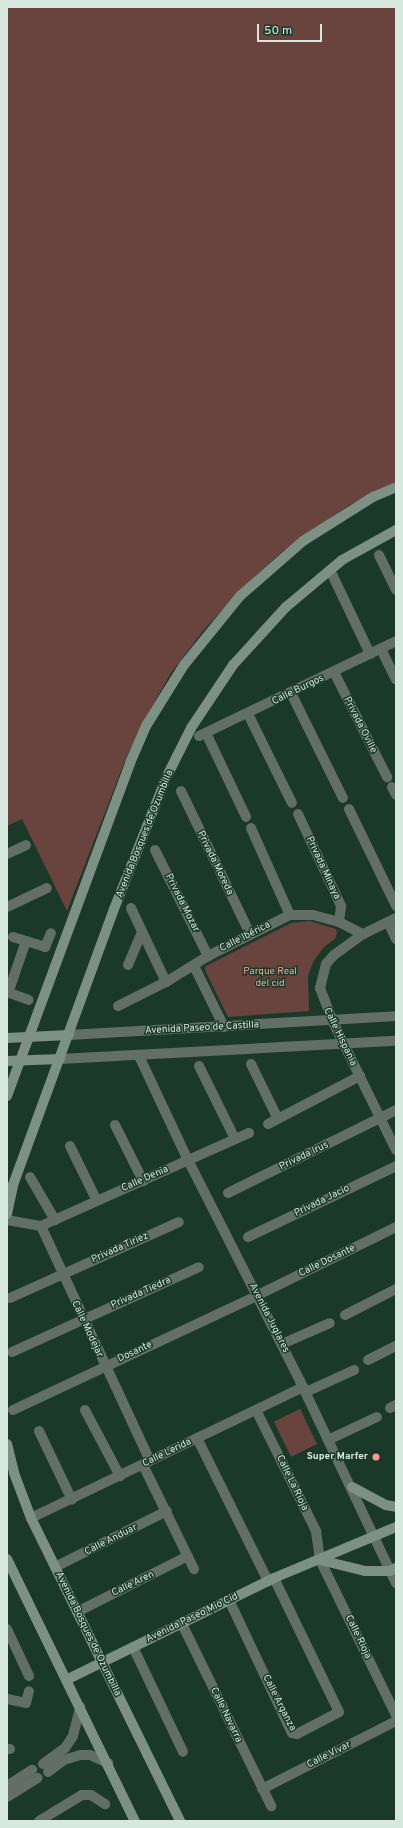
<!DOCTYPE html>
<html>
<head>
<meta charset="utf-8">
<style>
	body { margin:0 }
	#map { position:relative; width:403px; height:1828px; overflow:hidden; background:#1b3929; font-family:Overpass,sans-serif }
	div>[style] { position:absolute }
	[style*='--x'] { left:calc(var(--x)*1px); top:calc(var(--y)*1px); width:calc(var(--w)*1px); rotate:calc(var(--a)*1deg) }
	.green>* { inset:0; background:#69443f; transform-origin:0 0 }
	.street>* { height:10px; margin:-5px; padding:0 5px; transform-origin:5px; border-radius:5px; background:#626f67 }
	.secondary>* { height:10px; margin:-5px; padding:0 5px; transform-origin:5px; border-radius:5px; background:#7c9184 }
	.dots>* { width:11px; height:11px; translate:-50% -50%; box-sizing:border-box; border:2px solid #1b3929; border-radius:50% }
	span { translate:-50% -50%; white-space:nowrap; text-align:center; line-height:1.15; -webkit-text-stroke:3px #1b3929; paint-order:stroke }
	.street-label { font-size:10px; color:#d7e8de }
	.park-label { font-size:10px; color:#fca89c }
	.poi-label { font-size:10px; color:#d7e8de; font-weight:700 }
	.right { translate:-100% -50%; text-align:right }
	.frame { position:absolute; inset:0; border:8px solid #d7e8de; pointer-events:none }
	.scale { position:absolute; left:257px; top:24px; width:65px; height:18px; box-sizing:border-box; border:2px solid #d7e8de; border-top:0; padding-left:5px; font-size:12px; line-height:14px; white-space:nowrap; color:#d7e8de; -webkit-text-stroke:3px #1b3929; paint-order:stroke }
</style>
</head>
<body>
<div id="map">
	<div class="green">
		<div style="clip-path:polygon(7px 7px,396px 7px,396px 482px,349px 505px,282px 552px,242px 588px,202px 632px,171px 673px,146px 717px,124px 763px,67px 911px,22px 819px,7px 826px)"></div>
		<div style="clip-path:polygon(310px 921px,336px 929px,337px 933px,335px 939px,324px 947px,313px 962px,308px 976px,309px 1011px,228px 1017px,205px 970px,206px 966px,291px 923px)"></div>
		<div style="left:300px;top:1409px;width:39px;height:29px;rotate:64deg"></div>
	</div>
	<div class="street">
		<div style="--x:379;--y:555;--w:39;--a:64"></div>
		<div style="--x:330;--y:570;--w:93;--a:64.5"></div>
		<div style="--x:381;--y:649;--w:34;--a:64"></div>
		<div style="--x:334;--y:672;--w:118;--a:63.2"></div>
		<div style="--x:291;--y:693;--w:117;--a:63.7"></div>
		<div style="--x:248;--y:714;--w:99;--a:63.7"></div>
		<div style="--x:206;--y:733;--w:93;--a:64.5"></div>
		<div style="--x:199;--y:736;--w:219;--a:-25.7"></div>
		<div style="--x:392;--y:787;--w:9;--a:63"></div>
		<div style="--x:181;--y:791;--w:159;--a:64.2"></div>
		<div style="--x:349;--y:809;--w:108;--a:64.1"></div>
		<div style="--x:298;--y:814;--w:102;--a:64.9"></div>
		<div style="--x:341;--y:906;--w:16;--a:97"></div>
		<div style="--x:251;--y:828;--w:95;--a:65.9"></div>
		<div style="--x:155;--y:850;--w:119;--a:63.4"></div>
		<div style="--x:7;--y:854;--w:21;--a:-25"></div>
		<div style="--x:7;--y:907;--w:44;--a:-25.4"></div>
		<div style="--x:131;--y:908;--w:82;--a:64.7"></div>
		<div style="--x:396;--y:918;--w:37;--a:154"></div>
		<div style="--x:363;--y:934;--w:36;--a:144"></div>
		<div style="--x:334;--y:955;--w:12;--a:132"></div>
		<div style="--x:326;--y:964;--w:25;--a:104"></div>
		<div style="--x:320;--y:988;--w:34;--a:69"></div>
		<div style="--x:332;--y:1020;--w:145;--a:63.8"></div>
		<div style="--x:388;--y:922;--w:19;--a:65"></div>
		<div style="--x:13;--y:937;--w:34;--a:17"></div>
		<div style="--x:45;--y:947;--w:15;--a:-67"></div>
		<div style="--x:128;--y:965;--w:36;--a:-67"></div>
		<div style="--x:194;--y:966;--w:68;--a:63.8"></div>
		<div style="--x:7;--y:992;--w:23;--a:20"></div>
		<div style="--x:8;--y:993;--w:55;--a:-70.9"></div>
		<div style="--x:118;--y:1006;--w:54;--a:-26.6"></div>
		<div style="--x:166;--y:982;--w:49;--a:-31.8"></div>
		<div style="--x:208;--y:956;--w:92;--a:-26.6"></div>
		<div style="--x:290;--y:915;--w:23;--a:0"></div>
		<div style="--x:313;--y:915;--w:27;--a:15"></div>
		<div style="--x:339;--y:922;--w:27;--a:27"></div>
		<div style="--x:69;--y:1035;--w:328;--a:-3.3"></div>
		<div style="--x:139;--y:1056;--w:115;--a:64.8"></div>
		<div style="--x:188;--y:1160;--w:248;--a:63.1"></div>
		<div style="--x:300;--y:1381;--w:224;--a:64.6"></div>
		<div style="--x:60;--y:1059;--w:336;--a:-3.1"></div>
		<div style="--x:251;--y:1064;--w:61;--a:63.9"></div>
		<div style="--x:199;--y:1066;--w:81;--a:63.7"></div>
		<div style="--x:268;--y:1124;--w:104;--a:-27.6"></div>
		<div style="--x:115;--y:1125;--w:63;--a:63.4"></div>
		<div style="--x:70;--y:1146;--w:61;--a:63.9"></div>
		<div style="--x:30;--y:1177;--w:50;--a:59.8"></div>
		<div style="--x:228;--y:1193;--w:187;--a:-26.3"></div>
		<div style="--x:7;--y:1220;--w:35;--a:10"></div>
		<div style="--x:41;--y:1226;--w:259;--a:65.1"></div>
		<div style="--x:41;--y:1226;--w:228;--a:-24.1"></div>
		<div style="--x:248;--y:1237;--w:164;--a:-25.6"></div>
		<div style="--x:10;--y:1298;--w:185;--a:-24.2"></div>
		<div style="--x:345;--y:1315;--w:57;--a:-27"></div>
		<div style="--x:282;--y:1344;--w:52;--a:-23.6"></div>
		<div style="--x:12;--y:1352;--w:205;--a:-24.4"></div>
		<div style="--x:368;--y:1360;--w:31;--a:-27"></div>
		<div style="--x:306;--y:1392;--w:53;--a:-24.6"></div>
		<div style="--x:390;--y:1408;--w:7;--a:-27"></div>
		<div style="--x:13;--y:1410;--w:271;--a:-25.1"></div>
		<div style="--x:258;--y:1295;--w:154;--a:-26.2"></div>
		<div style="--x:85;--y:1410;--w:75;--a:62.1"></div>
		<div style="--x:256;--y:1410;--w:135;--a:63.6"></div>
		<div style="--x:316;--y:1531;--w:29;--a:82"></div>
		<div style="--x:320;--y:1560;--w:173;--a:63.9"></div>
		<div style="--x:39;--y:1431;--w:76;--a:64.4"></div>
		<div style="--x:197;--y:1438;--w:160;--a:63.6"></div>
		<div style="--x:328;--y:1440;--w:54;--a:-25.1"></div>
		<div style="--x:143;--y:1465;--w:116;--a:63.9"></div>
		<div style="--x:31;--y:1518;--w:302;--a:-25.7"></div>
		<div style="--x:55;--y:1567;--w:125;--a:-26.6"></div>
		<div style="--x:229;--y:1600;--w:147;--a:64.7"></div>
		<div style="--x:292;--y:1733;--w:5;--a:11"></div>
		<div style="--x:297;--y:1734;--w:47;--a:-27.6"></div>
		<div style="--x:339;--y:1712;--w:149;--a:-115.9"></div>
		<div style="--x:77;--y:1612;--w:124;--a:-26.8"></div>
		<div style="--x:182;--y:1624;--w:203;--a:63.9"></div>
		<div style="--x:7;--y:1629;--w:52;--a:64.9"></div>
		<div style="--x:133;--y:1647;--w:116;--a:64.5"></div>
		<div style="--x:7;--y:1699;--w:19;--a:12"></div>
		<div style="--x:26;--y:1703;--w:12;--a:-76"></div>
		<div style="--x:7;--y:1749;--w:3;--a:0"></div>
		<div style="--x:43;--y:1764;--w:27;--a:-36"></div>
		<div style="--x:65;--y:1748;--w:14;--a:-56"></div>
		<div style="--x:73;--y:1736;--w:30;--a:-76"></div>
		<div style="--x:48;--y:1772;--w:20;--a:-37"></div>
		<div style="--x:64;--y:1760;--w:17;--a:-17"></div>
		<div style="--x:80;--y:1755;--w:10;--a:0"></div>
		<div style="--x:90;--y:1755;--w:20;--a:24"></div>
		<div style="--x:7;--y:1786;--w:30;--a:-33"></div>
		<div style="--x:262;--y:1789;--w:150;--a:-26.9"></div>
		<div style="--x:7;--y:1797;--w:36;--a:-32"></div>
		<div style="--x:39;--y:1821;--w:50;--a:-31.2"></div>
		<div style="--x:82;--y:1795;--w:9;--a:0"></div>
		<div style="--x:91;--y:1795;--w:17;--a:33"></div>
	</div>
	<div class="secondary">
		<div style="--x:7;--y:1038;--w:62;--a:-2.8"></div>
		<div style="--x:7;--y:1061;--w:53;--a:-2.2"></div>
		<div style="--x:7;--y:1096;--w:355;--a:-69.7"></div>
		<div style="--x:130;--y:763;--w:40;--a:-66.6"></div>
		<div style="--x:146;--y:726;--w:72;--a:-58.1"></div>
		<div style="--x:184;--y:665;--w:89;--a:-50.9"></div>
		<div style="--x:240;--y:596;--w:84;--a:-41.1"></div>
		<div style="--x:303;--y:541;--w:83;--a:-32.2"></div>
		<div style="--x:373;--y:497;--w:25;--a:-23"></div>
		<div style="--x:7;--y:1214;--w:30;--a:-78"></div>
		<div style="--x:13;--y:1185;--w:294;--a:-69.9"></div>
		<div style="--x:114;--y:909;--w:141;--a:-68.3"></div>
		<div style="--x:166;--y:778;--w:56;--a:-63.4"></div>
		<div style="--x:191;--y:728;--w:76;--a:-56.3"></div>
		<div style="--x:233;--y:665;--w:79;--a:-47.6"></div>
		<div style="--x:286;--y:607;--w:73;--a:-40"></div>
		<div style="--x:342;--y:560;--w:62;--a:-29.1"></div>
		<div style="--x:7;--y:1444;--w:30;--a:76"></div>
		<div style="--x:14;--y:1473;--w:48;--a:69.3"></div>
		<div style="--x:31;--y:1518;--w:338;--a:63.8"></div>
		<div style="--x:352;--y:1487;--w:38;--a:28"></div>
		<div style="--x:386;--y:1505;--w:10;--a:11"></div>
		<div style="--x:7;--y:1559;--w:292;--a:64"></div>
		<div style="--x:320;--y:1560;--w:46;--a:13.7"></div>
		<div style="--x:365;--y:1571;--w:25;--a:0"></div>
		<div style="--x:390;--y:1571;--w:7;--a:-27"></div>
		<div style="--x:66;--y:1680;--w:232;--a:-26.1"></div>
		<div style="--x:274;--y:1578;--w:132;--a:-22.7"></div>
	</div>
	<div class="dots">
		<div style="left:376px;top:1457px;background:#f59c90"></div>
	</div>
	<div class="street-label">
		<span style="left:298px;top:690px;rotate:-26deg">Calle Burgos</span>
		<span style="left:360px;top:725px;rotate:63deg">Privada Oville</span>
		<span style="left:145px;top:834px;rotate:-68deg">Avenida Bosques de Ozumbilla</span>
		<span style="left:215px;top:863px;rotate:64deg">Privada Moreda</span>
		<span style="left:323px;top:868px;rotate:65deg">Privada Minaya</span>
		<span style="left:182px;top:903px;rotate:63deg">Privada Mozar</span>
		<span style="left:245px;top:937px;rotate:-27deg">Calle Ibérica</span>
		<span style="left:202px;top:1028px;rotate:-3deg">Avenida Paseo de Castilla</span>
		<span style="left:340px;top:1037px;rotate:64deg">Calle Hispania</span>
		<span style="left:304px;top:1156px;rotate:-26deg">Privada Irus</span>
		<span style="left:145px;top:1179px;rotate:-24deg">Calle Denia</span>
		<span style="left:322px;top:1201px;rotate:-26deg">Privada Jacio</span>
		<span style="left:120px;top:1248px;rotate:-24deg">Privada Tiriez</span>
		<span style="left:327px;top:1261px;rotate:-26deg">Calle Dosante</span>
		<span style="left:141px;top:1293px;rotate:-24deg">Privada Tiedra</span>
		<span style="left:269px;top:1318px;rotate:63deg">Avenida Juglares</span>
		<span style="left:87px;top:1329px;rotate:65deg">Calle Modejar</span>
		<span style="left:135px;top:1352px;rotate:-25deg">Dosante</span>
		<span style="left:167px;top:1453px;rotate:-26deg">Calle Lerida</span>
		<span style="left:292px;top:1483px;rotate:64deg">Calle La Rioja</span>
		<span style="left:111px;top:1540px;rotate:-27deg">Calle Anduar</span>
		<span style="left:133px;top:1584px;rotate:-26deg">Calle Aren</span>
		<span style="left:192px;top:1618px;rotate:-26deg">Avenida Paseo Mio Cid</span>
		<span style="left:88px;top:1634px;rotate:64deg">Avenida Bosques de Ozumbilla</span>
		<span style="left:358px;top:1637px;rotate:64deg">Calle Rioja</span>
		<span style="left:279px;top:1703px;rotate:63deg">Calle Arganza</span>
		<span style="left:226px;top:1715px;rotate:64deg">Calle Navarra</span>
		<span style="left:329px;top:1755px;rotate:-27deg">Calle Vivar</span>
	</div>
	<div class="park-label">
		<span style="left:270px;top:977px">Parque Real<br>del cid</span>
	</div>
	<div class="poi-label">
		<span class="right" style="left:368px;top:1457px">Super Marfer</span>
	</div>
	<div class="frame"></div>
	<div class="scale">50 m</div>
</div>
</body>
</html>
